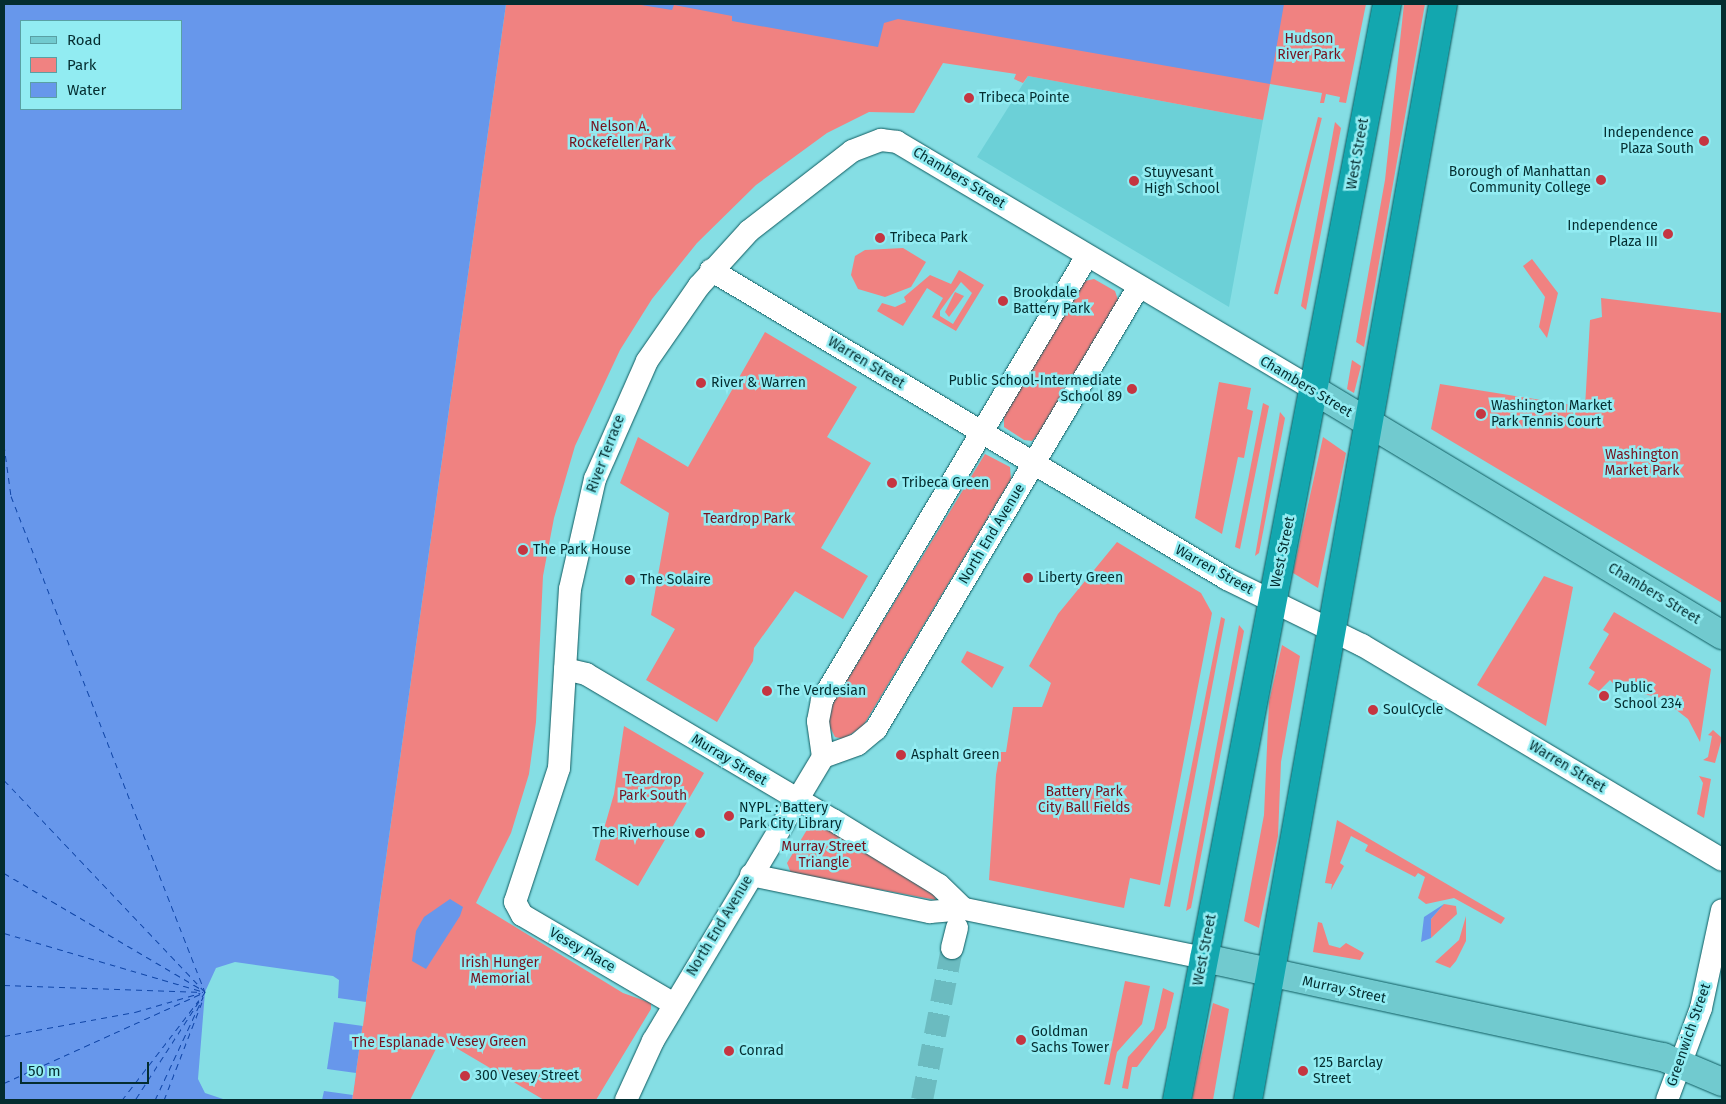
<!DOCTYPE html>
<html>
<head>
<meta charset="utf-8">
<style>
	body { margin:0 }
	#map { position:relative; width:1726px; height:1104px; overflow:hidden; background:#85dee4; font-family:"Fira Sans",sans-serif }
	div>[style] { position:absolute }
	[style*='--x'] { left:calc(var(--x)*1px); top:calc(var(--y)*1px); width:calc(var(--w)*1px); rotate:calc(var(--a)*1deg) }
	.built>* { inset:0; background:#6cd0d7 }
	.green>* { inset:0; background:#f08281; transform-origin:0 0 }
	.water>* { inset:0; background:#6797eb }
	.pier>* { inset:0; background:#85dee4 }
	.ferry>* { height:1px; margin-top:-0.5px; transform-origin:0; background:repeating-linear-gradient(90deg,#1046a8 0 6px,transparent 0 11px) }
	.minor-tunnel>* { height:22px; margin-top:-11px; transform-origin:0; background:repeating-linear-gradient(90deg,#6bbbc0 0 22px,transparent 0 33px) }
	.roads { filter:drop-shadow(0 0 1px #0e5b60) drop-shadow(0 0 1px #0e5b60) }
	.minor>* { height:22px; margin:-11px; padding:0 11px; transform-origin:11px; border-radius:11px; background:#fff }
	.major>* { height:28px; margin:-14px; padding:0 14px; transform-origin:14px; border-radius:14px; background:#71cacf }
	.highway>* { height:28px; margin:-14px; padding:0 14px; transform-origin:14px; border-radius:14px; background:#13a7af }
	.dots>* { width:14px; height:14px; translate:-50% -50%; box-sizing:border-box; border:2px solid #92ecf2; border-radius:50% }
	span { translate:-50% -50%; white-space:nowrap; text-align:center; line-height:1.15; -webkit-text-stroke:5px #92ecf2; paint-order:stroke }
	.park-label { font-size:14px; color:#77131f }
	.poi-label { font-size:14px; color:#042d30 }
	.left { translate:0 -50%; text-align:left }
	.right { translate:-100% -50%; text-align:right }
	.street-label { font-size:14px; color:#042d30 }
	.frame { position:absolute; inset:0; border:5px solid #042d30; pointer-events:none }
	.legend { position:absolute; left:20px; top:20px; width:162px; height:90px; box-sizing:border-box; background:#92ecf2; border:1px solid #59a0a4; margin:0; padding:6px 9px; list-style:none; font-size:15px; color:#042d30 }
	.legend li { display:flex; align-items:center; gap:10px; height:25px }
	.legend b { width:25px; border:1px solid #59a0a4 }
	.scale { position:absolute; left:20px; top:1062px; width:129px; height:22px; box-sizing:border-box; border:2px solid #042d30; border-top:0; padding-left:6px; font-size:15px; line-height:18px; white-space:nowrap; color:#042d30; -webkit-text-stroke:4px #92ecf2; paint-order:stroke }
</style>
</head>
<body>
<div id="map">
	<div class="built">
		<div style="clip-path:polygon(1028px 76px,1263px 120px,1229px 307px,977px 157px)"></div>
	</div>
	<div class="green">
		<div style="clip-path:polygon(506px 4px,1366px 4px,1346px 103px,1339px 102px,1340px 97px,1326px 94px,1324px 103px,1320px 103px,1322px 93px,1270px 84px,1263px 120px,1028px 76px,1023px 83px,1014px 79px,1016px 74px,943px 63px,914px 113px,869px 112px,827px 133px,756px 185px,697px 243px,652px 299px,620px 350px,575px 446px,554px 518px,543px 576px,536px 722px,529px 774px,511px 833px,476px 903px,623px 993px,651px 1003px,651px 1009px,596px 1100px,544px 1100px,441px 1039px,410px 1100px,352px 1100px)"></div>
		<div style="clip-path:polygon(1404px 4px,1425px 4px,1364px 347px,1356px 342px,1385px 180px)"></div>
		<div style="left:1318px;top:117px;width:4px;height:182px;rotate:14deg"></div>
		<div style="clip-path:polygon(1335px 122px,1341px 128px,1306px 310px,1301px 306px)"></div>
		<div style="clip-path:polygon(903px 248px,926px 262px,911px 287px,885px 297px,858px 289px,851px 275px,855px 256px,865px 250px)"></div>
		<div style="clip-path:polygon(1532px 259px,1558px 293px,1547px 338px,1539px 327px,1545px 297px,1523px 266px)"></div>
		<div style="clip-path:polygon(evenodd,959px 270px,984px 285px,956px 331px,932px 317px,943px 298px,927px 288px,903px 326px,877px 311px,882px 303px,895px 307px,906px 302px,904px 297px,930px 275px,951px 284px,959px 270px,961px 282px,972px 293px,953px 324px,940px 316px,940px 311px,961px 282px)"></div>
		<div style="clip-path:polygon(1094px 279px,1115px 291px,1118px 300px,1039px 433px,1032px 441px,1024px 440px,1004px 427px,1004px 415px,1085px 281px)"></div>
		<div style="clip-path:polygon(955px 292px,964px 296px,949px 317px,945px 312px)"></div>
		<div style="clip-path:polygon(1601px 298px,1722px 313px,1722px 603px,1431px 429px,1440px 384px,1585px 407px,1590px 320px,1602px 317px)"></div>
		<div style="clip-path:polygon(765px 332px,857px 387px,827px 437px,871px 463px,821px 548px,868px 576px,843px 619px,795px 591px,754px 648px,753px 661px,717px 722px,646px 680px,675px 629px,651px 615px,669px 513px,620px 483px,638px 437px,688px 467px)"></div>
		<div style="clip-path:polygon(1352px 360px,1361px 366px,1354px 393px,1347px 389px)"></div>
		<div style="clip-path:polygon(1219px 382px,1251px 388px,1247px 409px,1253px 411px,1244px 458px,1238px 457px,1222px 534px,1195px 518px)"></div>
		<div style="clip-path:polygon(1263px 403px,1269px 406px,1240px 549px,1235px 547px)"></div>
		<div style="clip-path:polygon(1280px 412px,1285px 418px,1259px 553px,1255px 556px)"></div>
		<div style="clip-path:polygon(1323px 437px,1346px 453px,1318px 588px,1293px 573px)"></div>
		<div style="clip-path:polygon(985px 454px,1010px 467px,1011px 479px,863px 726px,844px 739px,835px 737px,827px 721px,830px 708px)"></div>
		<div style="clip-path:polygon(1117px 542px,1201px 593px,1212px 613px,1160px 885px,1130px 878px,1124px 908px,989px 880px,996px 775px,1000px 752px,1006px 752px,1013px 707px,1042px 707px,1051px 683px,1029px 666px,1058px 614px)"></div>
		<div style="clip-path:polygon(1544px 576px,1573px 587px,1546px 726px,1477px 685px)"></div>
		<div style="clip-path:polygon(1614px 612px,1711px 669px,1700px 742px,1688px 719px,1661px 698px,1617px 688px,1610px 680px,1599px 691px,1588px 684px,1595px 672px,1589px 668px,1609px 634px,1603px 630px)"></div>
		<div style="clip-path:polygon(1221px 617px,1225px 619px,1170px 907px,1164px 906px)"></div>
		<div style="clip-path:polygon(1239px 625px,1244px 631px,1191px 908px,1186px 911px)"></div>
		<div style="clip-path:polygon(1282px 645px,1300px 656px,1281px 762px,1278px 836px,1259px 928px,1244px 921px,1264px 815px,1269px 702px)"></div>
		<div style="clip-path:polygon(967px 651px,1004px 667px,992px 688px,961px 662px)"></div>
		<div style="clip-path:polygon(624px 726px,704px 773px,638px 886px,595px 860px,614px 794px)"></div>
		<div style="clip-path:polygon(1713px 730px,1722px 738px,1715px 763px,1703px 760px,1708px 757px,1712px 736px,1708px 735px)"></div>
		<div style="clip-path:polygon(1699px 776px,1711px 779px,1704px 818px,1697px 814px,1703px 783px)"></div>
		<div style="clip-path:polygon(1337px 820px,1505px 918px,1501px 924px,1454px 898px,1426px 904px,1418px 898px,1425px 877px,1418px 873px,1415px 877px,1365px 851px,1368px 845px,1351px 836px,1340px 863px,1344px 866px,1331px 890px,1332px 884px,1325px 883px)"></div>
		<div style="clip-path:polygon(818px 823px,934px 892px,936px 900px,791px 873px,787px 863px,808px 828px)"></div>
		<div style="clip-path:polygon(1444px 904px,1456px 906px,1457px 914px,1431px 938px,1431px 919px)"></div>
		<div style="clip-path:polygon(1466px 916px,1466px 941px,1456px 961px,1450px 968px,1435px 962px,1459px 940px)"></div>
		<div style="clip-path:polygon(1318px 922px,1322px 923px,1329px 945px,1340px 948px,1346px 943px,1364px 953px,1360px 960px,1313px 952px)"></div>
		<div style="clip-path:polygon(1125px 981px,1150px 986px,1142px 1024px,1117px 1052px,1110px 1085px,1104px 1084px)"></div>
		<div style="clip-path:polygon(1163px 988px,1174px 993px,1166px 1028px,1137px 1067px,1132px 1067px,1128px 1089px,1122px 1088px,1128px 1057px,1154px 1029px)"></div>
		<div style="clip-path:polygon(1213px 1003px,1229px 1009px,1213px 1100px,1192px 1100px)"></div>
	</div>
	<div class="water">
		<div style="clip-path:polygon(evenodd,4px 4px,506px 4px,352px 1100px,4px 1100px,4px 4px,21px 21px,181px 21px,181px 109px,21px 109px,21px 21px)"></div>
		<div style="clip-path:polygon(635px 4px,1284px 4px,1270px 84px,898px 19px,884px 23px,878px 47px,732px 21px,732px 16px,674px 5px,672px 10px)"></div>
		<div style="clip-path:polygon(450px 899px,463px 907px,460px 916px,426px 969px,412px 961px,416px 931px,424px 917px)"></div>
		<div style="clip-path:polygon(1444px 904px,1431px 919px,1431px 938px,1421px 942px,1424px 917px)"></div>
	</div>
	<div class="pier">
		<div style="clip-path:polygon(235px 962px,333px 976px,339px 980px,338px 998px,366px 1002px,363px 1026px,334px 1022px,327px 1069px,356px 1073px,353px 1095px,324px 1091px,322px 1100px,226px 1100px,205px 1093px,198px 1079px,205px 992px,216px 968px)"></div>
	</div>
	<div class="ferry">
		<div style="--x:4;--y:445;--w:51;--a:82.2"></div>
		<div style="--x:11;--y:496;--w:533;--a:68.64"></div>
		<div style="--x:4;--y:780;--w:292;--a:46.5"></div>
		<div style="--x:205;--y:992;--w:129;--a:122.9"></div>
		<div style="--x:4;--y:873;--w:231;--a:30.5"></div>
		<div style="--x:4;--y:933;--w:209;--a:16.4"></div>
		<div style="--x:4;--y:985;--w:199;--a:2"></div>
		<div style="--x:4;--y:1036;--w:133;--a:-10.4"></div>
		<div style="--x:135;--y:1012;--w:68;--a:-16.3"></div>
		<div style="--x:4;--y:1083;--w:221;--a:-24.4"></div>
		<div style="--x:122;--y:1100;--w:126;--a:-52.4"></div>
		<div style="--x:155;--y:1100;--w:114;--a:-65"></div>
		<div style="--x:164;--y:1100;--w:105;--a:-68.8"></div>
	</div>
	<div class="minor-tunnel">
		<div style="--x:922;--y:1100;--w:155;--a:-78.8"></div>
	</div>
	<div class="roads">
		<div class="minor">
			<div style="--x:711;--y:270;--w:601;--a:30.91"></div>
			<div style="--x:1227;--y:579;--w:150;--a:26.1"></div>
			<div style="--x:1362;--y:645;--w:419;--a:30.8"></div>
			<div style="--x:565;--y:669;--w:22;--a:13"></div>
			<div style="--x:586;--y:674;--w:287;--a:30.6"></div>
			<div style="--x:833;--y:820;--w:124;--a:31.5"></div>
			<div style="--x:939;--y:885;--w:33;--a:44"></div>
			<div style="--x:823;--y:757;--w:36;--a:-98"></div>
			<div style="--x:818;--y:721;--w:21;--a:-79"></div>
			<div style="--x:822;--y:700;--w:517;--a:-59.17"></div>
			<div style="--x:751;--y:875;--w:183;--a:11.7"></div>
			<div style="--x:930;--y:912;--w:35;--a:-5"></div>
			<div style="--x:965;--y:909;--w:244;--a:11.6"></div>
			<div style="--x:952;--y:948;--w:21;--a:-76"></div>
			<div style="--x:674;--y:1004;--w:176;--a:-149.6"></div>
			<div style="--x:522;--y:915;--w:15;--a:-118"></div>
			<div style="--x:515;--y:902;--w:141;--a:-71.8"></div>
			<div style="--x:559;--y:768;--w:179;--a:-86.5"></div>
			<div style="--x:570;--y:589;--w:113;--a:-77.2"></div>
			<div style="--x:595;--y:479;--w:129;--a:-66.2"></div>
			<div style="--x:647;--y:361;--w:91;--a:-55.3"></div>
			<div style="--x:699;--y:286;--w:74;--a:-47.7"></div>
			<div style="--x:749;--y:231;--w:130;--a:-37.8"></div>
			<div style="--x:852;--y:151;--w:31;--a:-21"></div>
			<div style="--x:881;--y:140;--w:16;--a:7"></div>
			<div style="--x:897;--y:142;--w:485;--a:30.7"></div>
			<div style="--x:626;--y:1100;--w:65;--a:-65.4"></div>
			<div style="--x:653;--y:1041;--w:331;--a:-59.1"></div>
			<div style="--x:823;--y:757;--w:37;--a:-20"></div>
			<div style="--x:858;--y:744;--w:23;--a:-40"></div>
			<div style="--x:876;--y:729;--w:515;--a:-59.3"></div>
			<div style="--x:1667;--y:1100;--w:98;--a:-69.7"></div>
			<div style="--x:1701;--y:1008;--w:100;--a:-77.9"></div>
		</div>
		<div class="major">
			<div style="--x:1314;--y:390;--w:476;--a:31"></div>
			<div style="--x:1204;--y:958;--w:470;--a:12.2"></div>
			<div style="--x:1663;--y:1057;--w:64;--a:23"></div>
		</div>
		<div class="highway">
			<div style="--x:1177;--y:1100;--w:1116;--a:-79.15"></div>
			<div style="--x:1248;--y:1100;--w:1113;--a:-79.91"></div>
		</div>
	</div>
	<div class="dots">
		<div style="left:969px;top:98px;background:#c53541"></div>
		<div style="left:1704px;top:141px;background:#c53541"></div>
		<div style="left:1601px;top:180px;background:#c53541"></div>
		<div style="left:1134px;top:181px;background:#c53541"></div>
		<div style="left:1668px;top:234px;background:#c53541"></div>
		<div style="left:880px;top:238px;background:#c53541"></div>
		<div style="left:1003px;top:301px;background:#c53541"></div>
		<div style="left:701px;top:383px;background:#c53541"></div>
		<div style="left:1132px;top:389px;background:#c53541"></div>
		<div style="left:1481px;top:414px;background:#c53541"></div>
		<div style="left:892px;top:483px;background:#c53541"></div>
		<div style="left:523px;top:550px;background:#c53541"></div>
		<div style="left:1028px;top:578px;background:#c53541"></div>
		<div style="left:630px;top:580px;background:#c53541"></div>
		<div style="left:767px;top:691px;background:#c53541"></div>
		<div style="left:1604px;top:696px;background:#c53541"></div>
		<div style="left:1373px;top:710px;background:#c53541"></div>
		<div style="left:901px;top:755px;background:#c53541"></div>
		<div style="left:729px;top:816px;background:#c53541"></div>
		<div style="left:700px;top:833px;background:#c53541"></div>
		<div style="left:1021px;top:1040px;background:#c53541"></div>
		<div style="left:729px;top:1051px;background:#c53541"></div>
		<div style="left:1303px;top:1071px;background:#c53541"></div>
		<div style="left:465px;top:1076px;background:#c53541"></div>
	</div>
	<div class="park-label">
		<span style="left:1309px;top:47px">Hudson<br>River Park</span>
		<span style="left:620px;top:135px">Nelson A.<br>Rockefeller Park</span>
		<span style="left:1642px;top:463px">Washington<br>Market Park</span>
		<span style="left:747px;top:519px">Teardrop Park</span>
		<span style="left:653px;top:788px">Teardrop<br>Park South</span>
		<span style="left:1084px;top:800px">Battery Park<br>City Ball Fields</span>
		<span style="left:824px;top:855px">Murray Street<br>Triangle</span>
		<span style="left:500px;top:971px">Irish Hunger<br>Memorial</span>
		<span style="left:488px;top:1042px">Vesey Green</span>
		<span style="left:398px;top:1043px">The Esplanade</span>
	</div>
	<div class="poi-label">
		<span class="left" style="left:979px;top:98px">Tribeca Pointe</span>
		<span class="right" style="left:1694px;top:141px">Independence<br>Plaza South</span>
		<span class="right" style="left:1591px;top:180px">Borough of Manhattan<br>Community College</span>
		<span class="left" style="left:1144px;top:181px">Stuyvesant<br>High School</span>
		<span class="right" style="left:1658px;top:234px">Independence<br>Plaza III</span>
		<span class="left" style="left:890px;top:238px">Tribeca Park</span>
		<span class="left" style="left:1013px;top:301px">Brookdale<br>Battery Park</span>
		<span class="right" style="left:1122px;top:389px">Public School-Intermediate<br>School 89</span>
		<span class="left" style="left:711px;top:383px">River &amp; Warren</span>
		<span class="left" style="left:1491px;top:414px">Washington Market<br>Park Tennis Court</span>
		<span class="left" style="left:902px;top:483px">Tribeca Green</span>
		<span class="left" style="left:533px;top:550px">The Park House</span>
		<span class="left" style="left:1038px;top:578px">Liberty Green</span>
		<span class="left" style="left:640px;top:580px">The Solaire</span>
		<span class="left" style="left:1614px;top:696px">Public<br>School 234</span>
		<span class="left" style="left:777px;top:691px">The Verdesian</span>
		<span class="left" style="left:1383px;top:710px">SoulCycle</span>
		<span class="left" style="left:911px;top:755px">Asphalt Green</span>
		<span class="left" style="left:739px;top:816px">NYPL : Battery<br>Park City Library</span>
		<span class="right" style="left:690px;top:833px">The Riverhouse</span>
		<span class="left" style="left:1031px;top:1040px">Goldman<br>Sachs Tower</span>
		<span class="left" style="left:739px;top:1051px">Conrad</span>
		<span class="left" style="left:1313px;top:1071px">125 Barclay<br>Street</span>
		<span class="left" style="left:475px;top:1076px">300 Vesey Street</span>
	</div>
	<div class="street-label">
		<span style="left:1358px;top:154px;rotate:-80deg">West Street</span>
		<span style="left:959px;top:178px;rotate:31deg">Chambers Street</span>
		<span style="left:866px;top:363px;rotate:31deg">Warren Street</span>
		<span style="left:1306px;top:387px;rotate:31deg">Chambers Street</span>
		<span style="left:606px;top:454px;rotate:-69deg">River Terrace</span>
		<span style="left:992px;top:534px;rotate:-59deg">North End Avenue</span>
		<span style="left:1283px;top:552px;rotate:-78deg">West Street</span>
		<span style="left:1214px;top:570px;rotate:29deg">Warren Street</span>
		<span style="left:1654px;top:594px;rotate:31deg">Chambers Street</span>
		<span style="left:729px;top:760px;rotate:31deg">Murray Street</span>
		<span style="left:1567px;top:767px;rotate:31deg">Warren Street</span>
		<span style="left:720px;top:926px;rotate:-59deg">North End Avenue</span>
		<span style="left:582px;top:950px;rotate:30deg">Vesey Place</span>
		<span style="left:1205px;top:950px;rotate:-79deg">West Street</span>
		<span style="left:1344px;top:990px;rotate:12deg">Murray Street</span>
		<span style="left:1689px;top:1035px;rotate:-71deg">Greenwich Street</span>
	</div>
	<div class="frame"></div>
	<ul class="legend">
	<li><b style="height:6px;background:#71cacf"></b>Road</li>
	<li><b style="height:14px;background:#f08281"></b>Park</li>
	<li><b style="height:14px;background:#6797eb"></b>Water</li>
	</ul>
	<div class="scale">50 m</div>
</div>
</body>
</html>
